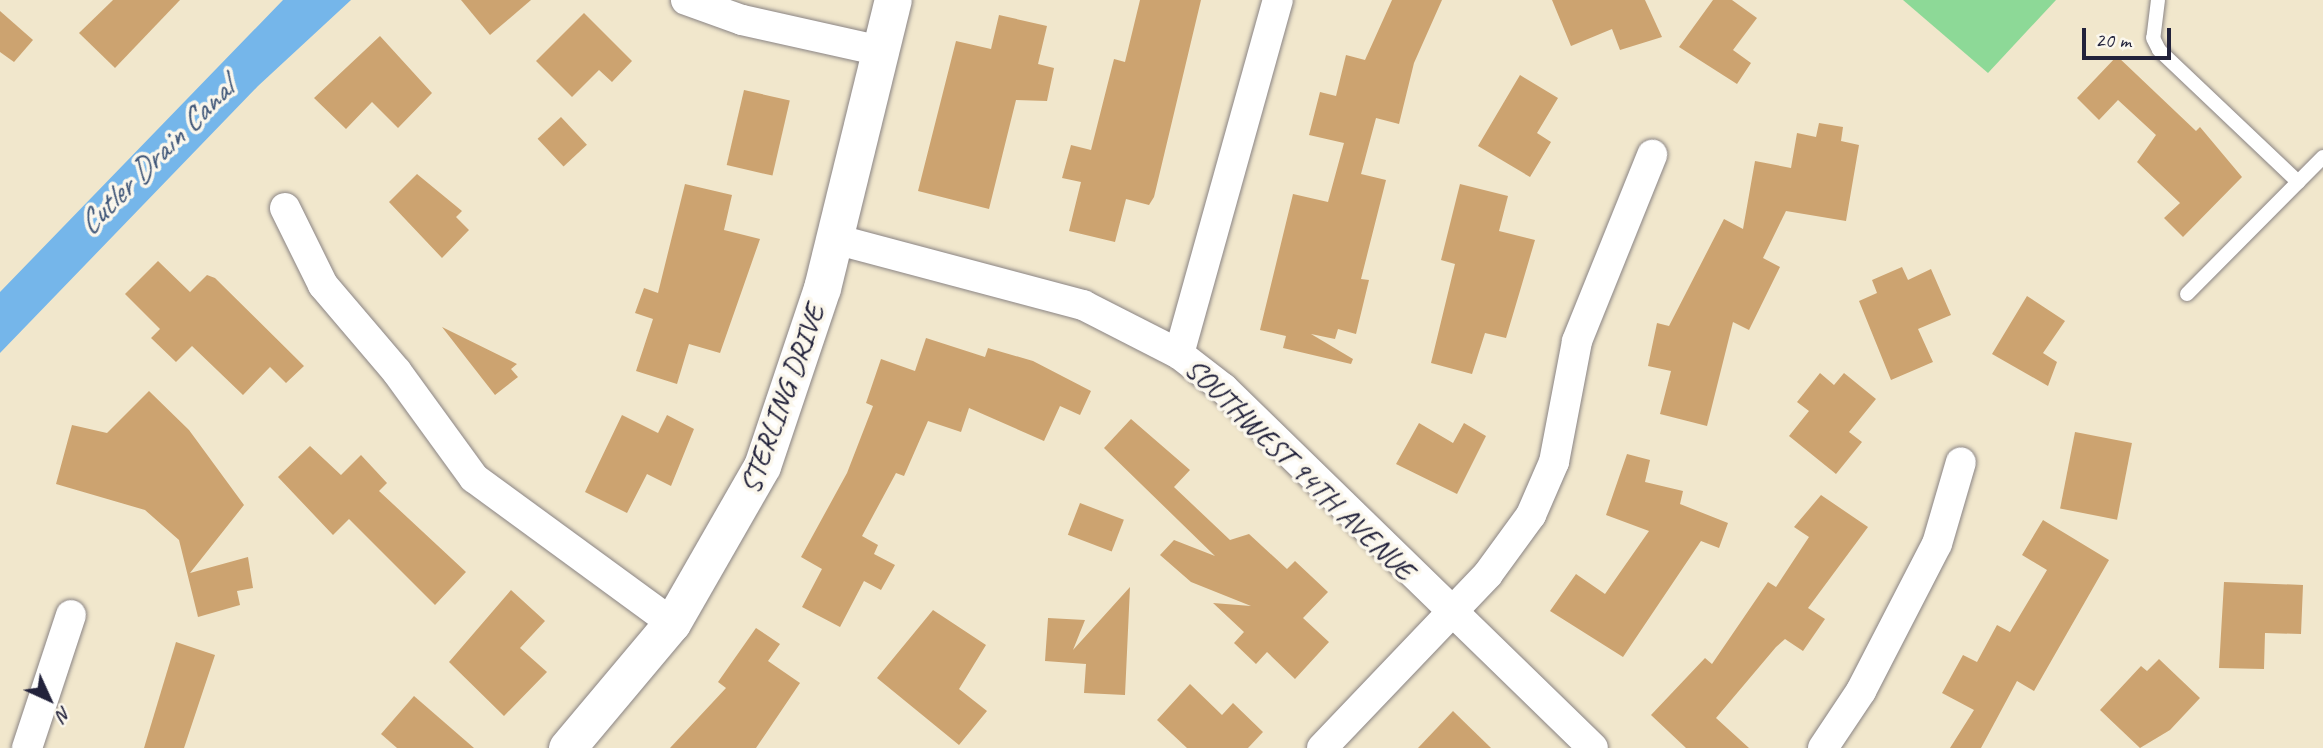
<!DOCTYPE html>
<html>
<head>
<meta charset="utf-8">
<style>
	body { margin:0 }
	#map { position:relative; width:2323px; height:748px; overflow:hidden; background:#f1e7cc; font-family:Caveat,sans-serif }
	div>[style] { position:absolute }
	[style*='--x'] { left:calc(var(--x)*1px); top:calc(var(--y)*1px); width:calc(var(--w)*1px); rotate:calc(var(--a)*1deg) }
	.green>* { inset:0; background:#8dd997 }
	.water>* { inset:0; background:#75b6ea }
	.building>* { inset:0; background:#cca370; transform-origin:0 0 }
	.roads { filter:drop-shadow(0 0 2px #8a8484) drop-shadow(0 0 2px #8a8484) }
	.service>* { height:14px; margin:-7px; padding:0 7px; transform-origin:7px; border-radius:7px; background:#fff }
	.minor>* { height:30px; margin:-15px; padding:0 15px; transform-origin:15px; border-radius:15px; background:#fff }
	.tertiary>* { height:37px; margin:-18.5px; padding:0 18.5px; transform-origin:18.5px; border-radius:18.5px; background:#fff }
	span { translate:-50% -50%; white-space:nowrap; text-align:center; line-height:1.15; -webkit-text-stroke:7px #fbf7ec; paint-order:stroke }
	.street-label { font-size:30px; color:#22223b }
	.water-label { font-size:32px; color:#3f5678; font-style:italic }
	.north { position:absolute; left:14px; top:664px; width:70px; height:70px; -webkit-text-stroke:5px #fbf7ec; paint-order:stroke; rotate:135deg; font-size:19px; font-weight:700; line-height:28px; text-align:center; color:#22223b }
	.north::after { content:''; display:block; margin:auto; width:24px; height:32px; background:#22223b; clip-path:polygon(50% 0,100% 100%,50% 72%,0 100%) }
	.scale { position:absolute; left:2082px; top:28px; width:89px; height:32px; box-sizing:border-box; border:4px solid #22223b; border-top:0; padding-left:9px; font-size:21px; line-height:24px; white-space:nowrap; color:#22223b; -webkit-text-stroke:5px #fbf7ec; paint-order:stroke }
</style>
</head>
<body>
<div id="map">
	<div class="green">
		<div style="clip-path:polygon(1903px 0,2056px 0,1988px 73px)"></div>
	</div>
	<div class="water">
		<div style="clip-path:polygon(283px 0,351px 0,258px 86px,0 353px,0 292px)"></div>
	</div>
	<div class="building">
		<div style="clip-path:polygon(113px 0,180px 0,115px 68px,79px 33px)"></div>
		<div style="clip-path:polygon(461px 0,531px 0,490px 35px)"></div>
		<div style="clip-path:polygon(1140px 0,1201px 0,1154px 197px,1149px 205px,1126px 199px,1115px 242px,1069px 231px,1081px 182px,1062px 178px,1071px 145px,1091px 150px,1114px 59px,1125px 62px)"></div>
		<div style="clip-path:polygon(1392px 0,1442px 0,1414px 63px,1399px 124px,1376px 118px,1361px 174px,1386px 180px,1361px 279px,1369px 280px,1356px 334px,1338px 329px,1335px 339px,1311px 334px,1353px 359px,1351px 364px,1283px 348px,1286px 336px,1260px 330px,1293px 194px,1328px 202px,1344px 143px,1309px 135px,1320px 92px,1336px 96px,1346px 55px,1365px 60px)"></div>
		<div style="clip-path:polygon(1552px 0,1645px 0,1662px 37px,1620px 50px,1612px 29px,1571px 46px)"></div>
		<div style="clip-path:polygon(1713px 0,1732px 0,1757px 18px,1733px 50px,1751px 63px,1737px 84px,1679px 47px)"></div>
		<div style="clip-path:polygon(0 11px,33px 40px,14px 62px,0 52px)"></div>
		<div style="clip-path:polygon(584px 13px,632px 61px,612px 82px,599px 70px,572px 97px,536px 61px)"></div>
		<div style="clip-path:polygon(999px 15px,1047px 26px,1038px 64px,1054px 68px,1047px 101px,1016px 100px,989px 209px,918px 191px,956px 41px,991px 49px)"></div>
		<div style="clip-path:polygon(380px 36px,432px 93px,398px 128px,372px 102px,346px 129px,314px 98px)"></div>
		<div style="clip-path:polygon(2117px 56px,2196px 131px,2200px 127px,2242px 177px,2183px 237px,2164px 218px,2180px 203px,2137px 162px,2156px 135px,2118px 100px,2099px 120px,2077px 98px)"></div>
		<div style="clip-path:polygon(1520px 75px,1558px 98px,1537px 133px,1551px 142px,1530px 177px,1478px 146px)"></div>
		<div style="left:744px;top:90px;width:47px;height:77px;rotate:13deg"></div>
		<div style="left:561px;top:117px;width:38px;height:32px;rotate:47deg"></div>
		<div style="clip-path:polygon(1819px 123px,1843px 127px,1841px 141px,1859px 145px,1846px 221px,1786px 211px,1763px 258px,1780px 267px,1749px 330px,1733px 322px,1707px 426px,1660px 414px,1671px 371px,1648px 366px,1657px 323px,1669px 326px,1724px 219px,1743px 229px,1755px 161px,1791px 168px,1797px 133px,1816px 137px)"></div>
		<div style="clip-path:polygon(417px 174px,462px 211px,456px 217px,469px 230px,442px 258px,389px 202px)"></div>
		<div style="clip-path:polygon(685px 184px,732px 195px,724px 230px,760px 239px,720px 353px,689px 344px,677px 384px,636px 371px,653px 319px,635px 313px,644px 288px,658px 293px)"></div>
		<div style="clip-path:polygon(1460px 184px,1508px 196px,1499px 231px,1535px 240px,1506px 338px,1485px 333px,1472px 374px,1431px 363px,1455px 264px,1441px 260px)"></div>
		<div style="clip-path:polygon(158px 261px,190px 292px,207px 275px,215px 278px,304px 366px,286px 383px,270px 367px,243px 395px,192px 346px,176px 362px,151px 338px,160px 329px,125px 294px)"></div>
		<div style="clip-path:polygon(1902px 267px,1908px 280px,1931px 269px,1951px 315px,1918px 329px,1933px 362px,1891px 380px,1859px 301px,1877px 293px,1872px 280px)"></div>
		<div style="clip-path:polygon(2027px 296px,2065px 321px,2043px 353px,2057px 362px,2048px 386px,1992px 354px)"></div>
		<div style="clip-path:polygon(442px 327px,517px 364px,511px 369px,518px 377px,495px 395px)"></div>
		<div style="clip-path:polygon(926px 338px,985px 357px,988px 348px,1033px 361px,1091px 391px,1080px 415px,1060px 406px,1044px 441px,969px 408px,961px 432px,928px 421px,904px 476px,896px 473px,862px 536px,878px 545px,874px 554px,895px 565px,881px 590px,864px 581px,840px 627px,802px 607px,822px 569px,801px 557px,847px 473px,873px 406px,866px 403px,881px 359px,915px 371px)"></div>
		<div style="clip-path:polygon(1820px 373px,1834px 385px,1844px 373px,1876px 399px,1849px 432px,1862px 442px,1836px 474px,1789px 436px,1809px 411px,1797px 402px)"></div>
		<div style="clip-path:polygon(149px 391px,189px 430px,244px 505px,190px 573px,248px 557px,253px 588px,237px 591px,240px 605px,198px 617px,179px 540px,145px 510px,56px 484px,72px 425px,107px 433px)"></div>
		<div style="clip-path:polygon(622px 415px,658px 433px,667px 415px,694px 429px,671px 486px,647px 474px,627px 513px,585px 492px)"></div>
		<div style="clip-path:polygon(1131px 419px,1190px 470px,1174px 487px,1230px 540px,1249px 534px,1287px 569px,1295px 561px,1328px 592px,1303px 618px,1329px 642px,1295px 679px,1267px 652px,1256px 664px,1234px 643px,1244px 632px,1213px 603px,1251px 606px,1191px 582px,1160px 555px,1174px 540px,1215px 556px,1104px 448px)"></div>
		<div style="clip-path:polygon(1419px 423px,1453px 443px,1464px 423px,1486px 436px,1457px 494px,1396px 464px)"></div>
		<div style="left:2075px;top:432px;width:58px;height:78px;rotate:11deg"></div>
		<div style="clip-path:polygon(310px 446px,341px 475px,361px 455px,387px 483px,379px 491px,466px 572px,435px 605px,349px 519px,333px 535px,278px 477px)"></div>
		<div style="clip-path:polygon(1627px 454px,1650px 460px,1645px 482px,1683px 491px,1680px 504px,1728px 523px,1719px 548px,1701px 541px,1623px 657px,1550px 611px,1576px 574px,1605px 594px,1649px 531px,1606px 515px)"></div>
		<div style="clip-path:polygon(1821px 495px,1868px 527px,1808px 608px,1825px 619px,1803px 651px,1785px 639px,1776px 647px,1716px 718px,1749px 748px,1686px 748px,1651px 715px,1705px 658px,1712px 664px,1768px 582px,1776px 587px,1809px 537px,1794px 527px)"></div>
		<div style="left:1080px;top:503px;width:47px;height:34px;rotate:21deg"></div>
		<div style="clip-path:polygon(2043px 520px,2109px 560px,2034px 691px,2017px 681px,1981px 748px,1950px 748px,1974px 710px,1942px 693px,1963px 655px,1977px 662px,1997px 625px,2010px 632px,2047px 570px,2022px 555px)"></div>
		<div style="clip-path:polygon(2224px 582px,2303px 585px,2301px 634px,2265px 633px,2264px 669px,2219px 668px)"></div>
		<div style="clip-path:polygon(1130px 587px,1125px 695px,1084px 693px,1086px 664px,1045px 661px,1048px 618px,1085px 620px,1073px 650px)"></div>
		<div style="clip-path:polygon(511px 590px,545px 621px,520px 648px,547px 672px,504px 716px,449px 662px)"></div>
		<div style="clip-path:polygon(933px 610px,986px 645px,959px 689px,987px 711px,959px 745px,877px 678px)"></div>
		<div style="clip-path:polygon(756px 628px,780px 644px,768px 661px,800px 683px,756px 748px,670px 748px,726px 688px,718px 682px)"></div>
		<div style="clip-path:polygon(176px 642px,215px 655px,184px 748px,144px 748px)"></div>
		<div style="clip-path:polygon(2159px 659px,2200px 698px,2170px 730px,2140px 748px,2100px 710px,2141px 666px,2147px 671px)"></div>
		<div style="clip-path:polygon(1190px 684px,1222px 715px,1233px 703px,1263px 732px,1248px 748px,1187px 748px,1157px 720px)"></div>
		<div style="clip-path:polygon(414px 696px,474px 748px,397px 748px,381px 734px)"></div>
		<div style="clip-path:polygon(1453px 711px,1491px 748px,1418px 748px)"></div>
	</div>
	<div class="roads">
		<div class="service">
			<div style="--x:2158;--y:0;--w:38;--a:97"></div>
			<div style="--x:2153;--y:38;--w:13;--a:63"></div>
			<div style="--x:2159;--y:50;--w:192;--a:43.5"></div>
			<div style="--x:2187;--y:294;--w:193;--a:-45.2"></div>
		</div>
		<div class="minor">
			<div style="--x:686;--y:0;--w:59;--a:19.7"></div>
			<div style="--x:742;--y:20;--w:142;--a:12.6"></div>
			<div style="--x:285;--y:208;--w:86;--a:63.7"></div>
			<div style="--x:323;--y:285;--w:114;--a:49.6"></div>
			<div style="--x:397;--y:372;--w:131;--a:54"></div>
			<div style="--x:474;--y:478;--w:245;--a:36.2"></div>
			<div style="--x:835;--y:239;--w:257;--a:14.9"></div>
			<div style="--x:1083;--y:305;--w:108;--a:27"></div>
			<div style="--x:1179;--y:354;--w:56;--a:37.7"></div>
			<div style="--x:1223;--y:388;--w:516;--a:44.22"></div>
			<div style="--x:1179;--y:354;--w:368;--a:-74.4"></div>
			<div style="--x:27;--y:748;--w:140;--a:-71.7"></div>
			<div style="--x:1322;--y:748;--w:240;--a:-46.3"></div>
			<div style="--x:1488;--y:574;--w:73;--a:-53.9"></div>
			<div style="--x:1531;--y:515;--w:58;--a:-66.5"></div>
			<div style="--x:1554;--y:462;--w:123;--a:-79.2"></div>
			<div style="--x:1577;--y:341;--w:201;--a:-68"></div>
			<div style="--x:1823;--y:748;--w:69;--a:-56.3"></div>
			<div style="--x:1861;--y:691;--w:165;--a:-62.7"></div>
			<div style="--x:1937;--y:544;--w:85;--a:-73.7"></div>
		</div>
		<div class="tertiary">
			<div style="--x:567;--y:748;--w:163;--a:-50"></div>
			<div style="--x:672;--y:623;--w:181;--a:-60.2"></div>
			<div style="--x:762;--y:466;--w:188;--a:-71.4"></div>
			<div style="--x:822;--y:288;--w:297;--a:-76.2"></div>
		</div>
	</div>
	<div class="street-label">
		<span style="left:782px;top:399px;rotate:-70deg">STERLING DRIVE</span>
		<span style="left:1300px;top:469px;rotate:44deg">SOUTHWEST 94TH AVENUE</span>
	</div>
	<div class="water-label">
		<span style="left:156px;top:157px;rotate:-45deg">Cutler Drain Canal</span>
	</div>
	<div class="north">N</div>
	<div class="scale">20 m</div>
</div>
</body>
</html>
